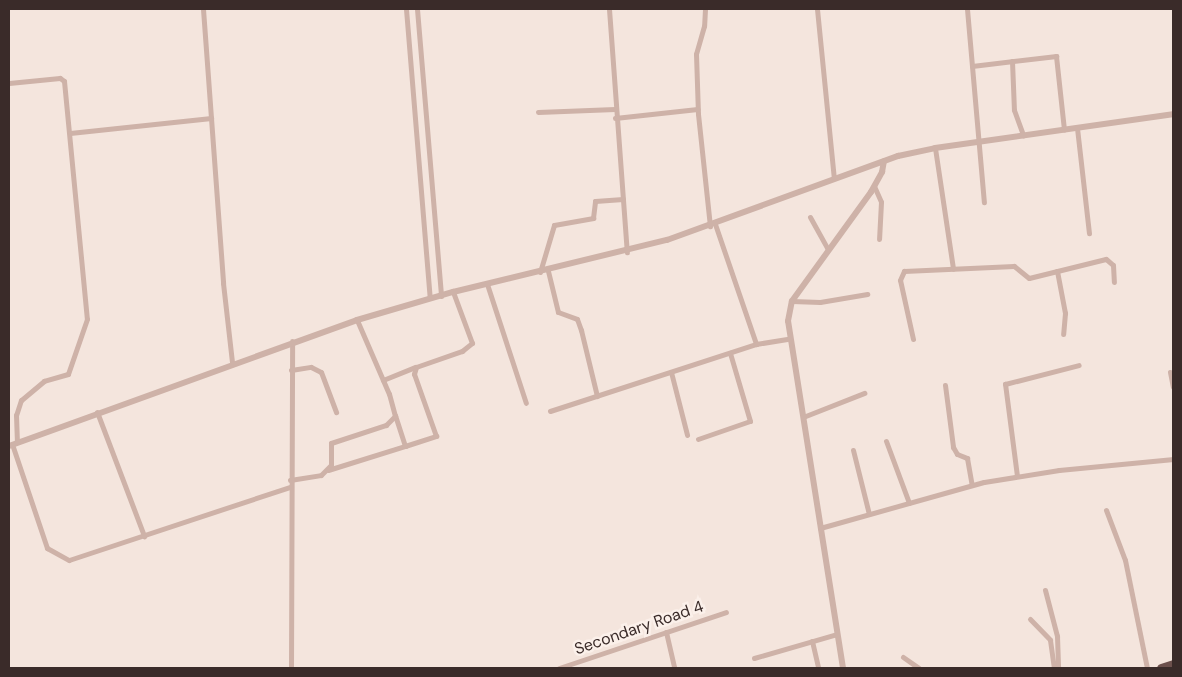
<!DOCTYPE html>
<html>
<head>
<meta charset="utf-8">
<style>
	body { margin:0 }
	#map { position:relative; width:1182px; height:677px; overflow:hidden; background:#f4e5dd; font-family:"DM Sans",sans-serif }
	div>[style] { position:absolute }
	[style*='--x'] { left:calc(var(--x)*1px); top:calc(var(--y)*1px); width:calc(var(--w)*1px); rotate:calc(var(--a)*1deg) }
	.minor>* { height:5px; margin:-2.5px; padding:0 2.5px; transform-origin:2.5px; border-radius:2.5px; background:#ceb2a8 }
	.tertiary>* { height:6px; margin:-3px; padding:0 3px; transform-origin:3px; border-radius:3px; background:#ceb2a8 }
	.trunk>* { height:9px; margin:-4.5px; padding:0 4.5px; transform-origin:4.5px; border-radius:4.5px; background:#6c504c }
	span { translate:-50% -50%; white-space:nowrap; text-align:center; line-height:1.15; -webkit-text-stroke:5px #fbf0ea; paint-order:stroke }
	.street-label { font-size:16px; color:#3a2b29 }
	.frame { position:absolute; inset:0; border:10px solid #3a2b29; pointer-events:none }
</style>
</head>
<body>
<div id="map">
	<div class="minor">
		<div style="--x:203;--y:9;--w:275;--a:85.8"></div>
		<div style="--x:223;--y:283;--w:80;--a:83.5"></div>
		<div style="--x:406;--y:9;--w:290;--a:85.3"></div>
		<div style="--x:417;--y:9;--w:288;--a:85.2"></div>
		<div style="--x:609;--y:9;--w:244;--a:85.8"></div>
		<div style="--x:705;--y:9;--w:17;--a:93"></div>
		<div style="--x:704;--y:26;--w:29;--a:106"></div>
		<div style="--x:696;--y:54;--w:60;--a:88.1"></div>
		<div style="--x:698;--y:114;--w:113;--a:83.9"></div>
		<div style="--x:817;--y:9;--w:170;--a:84.3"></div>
		<div style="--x:967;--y:9;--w:194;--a:85"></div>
		<div style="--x:1012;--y:61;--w:49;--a:87.7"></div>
		<div style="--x:1014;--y:110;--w:27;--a:70"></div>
		<div style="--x:972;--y:66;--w:85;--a:-6.8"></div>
		<div style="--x:1056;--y:56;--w:74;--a:83.8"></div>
		<div style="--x:9;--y:83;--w:51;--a:-5.6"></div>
		<div style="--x:60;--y:78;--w:5;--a:37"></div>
		<div style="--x:64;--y:81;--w:239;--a:84.5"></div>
		<div style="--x:87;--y:319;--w:58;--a:109.1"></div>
		<div style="--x:68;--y:374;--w:25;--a:164"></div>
		<div style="--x:44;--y:381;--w:30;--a:140"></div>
		<div style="--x:21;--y:400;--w:16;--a:108"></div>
		<div style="--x:16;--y:415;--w:27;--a:88"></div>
		<div style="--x:538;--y:112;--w:77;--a:-2.2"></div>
		<div style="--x:615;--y:118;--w:83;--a:-6.2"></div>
		<div style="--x:1077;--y:128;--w:106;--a:83.5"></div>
		<div style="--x:70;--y:133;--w:142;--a:-6.1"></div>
		<div style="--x:935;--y:148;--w:122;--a:81.5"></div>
		<div style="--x:874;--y:186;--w:17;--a:66"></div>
		<div style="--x:881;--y:202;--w:37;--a:93"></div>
		<div style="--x:810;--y:217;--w:37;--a:61"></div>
		<div style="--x:715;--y:224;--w:127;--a:71.1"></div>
		<div style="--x:548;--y:271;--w:42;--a:76.3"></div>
		<div style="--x:558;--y:312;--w:20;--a:20"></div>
		<div style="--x:577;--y:319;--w:12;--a:70"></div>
		<div style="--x:581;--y:330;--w:68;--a:76.4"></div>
		<div style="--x:1057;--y:271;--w:43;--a:79.2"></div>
		<div style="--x:1065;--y:313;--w:21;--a:95"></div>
		<div style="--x:540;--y:272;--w:49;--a:-73.4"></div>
		<div style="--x:554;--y:225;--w:40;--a:-10"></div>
		<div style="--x:593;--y:218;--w:17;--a:-83"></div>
		<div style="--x:595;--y:201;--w:28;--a:-4"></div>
		<div style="--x:487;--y:284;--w:125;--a:71.9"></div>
		<div style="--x:792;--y:301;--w:28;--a:2"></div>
		<div style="--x:820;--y:302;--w:48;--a:-9.7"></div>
		<div style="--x:913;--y:339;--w:60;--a:-102.4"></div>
		<div style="--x:900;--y:280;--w:10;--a:-66"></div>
		<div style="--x:904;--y:271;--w:110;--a:-2.6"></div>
		<div style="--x:1014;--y:266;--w:19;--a:39"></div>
		<div style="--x:1029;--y:278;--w:79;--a:-13.9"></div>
		<div style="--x:1106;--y:259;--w:9;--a:41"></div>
		<div style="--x:1113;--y:265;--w:17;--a:87"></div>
		<div style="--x:291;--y:370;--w:20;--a:-9"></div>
		<div style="--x:311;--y:367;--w:11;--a:27"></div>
		<div style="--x:321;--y:372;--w:43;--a:69.4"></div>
		<div style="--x:671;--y:372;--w:65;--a:75.7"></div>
		<div style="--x:1170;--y:372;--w:15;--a:79"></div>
		<div style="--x:383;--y:380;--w:35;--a:-22"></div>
		<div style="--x:945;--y:385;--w:63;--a:82.6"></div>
		<div style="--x:953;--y:447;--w:8;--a:60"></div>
		<div style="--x:957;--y:454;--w:11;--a:22"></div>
		<div style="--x:967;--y:458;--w:27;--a:80"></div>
		<div style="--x:550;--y:411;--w:217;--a:-18"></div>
		<div style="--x:756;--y:344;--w:33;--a:-9"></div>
		<div style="--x:97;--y:412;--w:133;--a:69.2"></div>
		<div style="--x:803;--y:417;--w:66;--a:-21.5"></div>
		<div style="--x:698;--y:439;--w:55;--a:-19.1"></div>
		<div style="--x:750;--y:421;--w:71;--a:-106.4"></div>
		<div style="--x:886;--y:441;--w:66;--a:69.6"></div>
		<div style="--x:12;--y:444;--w:110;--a:71.4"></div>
		<div style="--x:47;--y:548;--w:25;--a:29"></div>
		<div style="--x:69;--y:560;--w:233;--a:-18.3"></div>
		<div style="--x:405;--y:446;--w:33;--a:-18"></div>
		<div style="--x:436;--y:436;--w:66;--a:-109.5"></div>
		<div style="--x:414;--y:374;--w:7;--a:-74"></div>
		<div style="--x:416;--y:367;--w:49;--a:-19.2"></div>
		<div style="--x:462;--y:351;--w:13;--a:-39"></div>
		<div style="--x:472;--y:343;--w:54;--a:-110.4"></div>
		<div style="--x:853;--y:450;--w:66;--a:76"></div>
		<div style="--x:328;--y:470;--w:81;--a:-17.3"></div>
		<div style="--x:405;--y:446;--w:32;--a:-108"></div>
		<div style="--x:1017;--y:476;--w:93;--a:-97.4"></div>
		<div style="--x:1005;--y:384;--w:76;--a:-14.4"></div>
		<div style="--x:290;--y:480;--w:31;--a:-9"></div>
		<div style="--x:321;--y:475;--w:14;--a:-45"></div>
		<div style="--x:331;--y:465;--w:22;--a:-90"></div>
		<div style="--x:331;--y:443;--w:58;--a:-18.1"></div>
		<div style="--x:386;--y:425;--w:13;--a:-45"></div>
		<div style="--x:395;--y:416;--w:23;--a:-105"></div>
		<div style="--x:389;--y:394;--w:81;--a:-113.4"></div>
		<div style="--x:1106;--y:510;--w:53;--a:69.2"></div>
		<div style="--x:1125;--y:560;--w:110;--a:78.5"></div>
		<div style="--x:820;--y:528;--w:170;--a:-15.7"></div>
		<div style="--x:984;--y:482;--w:76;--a:-9.1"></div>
		<div style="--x:1059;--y:470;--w:115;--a:-5.5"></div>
		<div style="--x:1045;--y:590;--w:48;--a:75.4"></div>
		<div style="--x:1057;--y:636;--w:32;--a:88"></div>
		<div style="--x:1030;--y:619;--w:29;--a:46"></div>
		<div style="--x:1050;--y:640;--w:28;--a:82"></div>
		<div style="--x:666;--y:632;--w:37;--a:77"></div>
		<div style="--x:812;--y:641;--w:28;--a:77"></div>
		<div style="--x:903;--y:657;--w:19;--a:35"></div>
		<div style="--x:754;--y:658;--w:86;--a:-16.1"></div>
		<div style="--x:291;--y:668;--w:327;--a:-89.8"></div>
		<div style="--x:559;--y:668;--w:176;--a:-18.5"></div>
	</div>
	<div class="tertiary">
		<div style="--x:9;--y:446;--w:370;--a:-19.9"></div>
		<div style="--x:357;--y:320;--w:100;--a:-16.3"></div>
		<div style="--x:453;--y:292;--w:220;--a:-13.7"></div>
		<div style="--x:667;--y:240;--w:246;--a:-20"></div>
		<div style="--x:898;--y:156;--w:38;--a:-12"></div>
		<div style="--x:935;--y:148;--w:240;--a:-8.1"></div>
		<div style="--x:843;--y:668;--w:351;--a:-99"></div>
		<div style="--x:788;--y:321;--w:20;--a:-79"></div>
		<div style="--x:792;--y:301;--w:135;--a:-54.1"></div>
		<div style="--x:871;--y:192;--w:23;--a:-61"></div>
		<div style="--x:882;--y:172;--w:11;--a:-80"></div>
	</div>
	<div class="trunk">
		<div style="--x:1161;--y:668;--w:13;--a:-18"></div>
	</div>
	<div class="street-label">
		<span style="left:639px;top:628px;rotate:-19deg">Secondary Road 4</span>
	</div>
	<div class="frame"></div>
</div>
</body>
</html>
